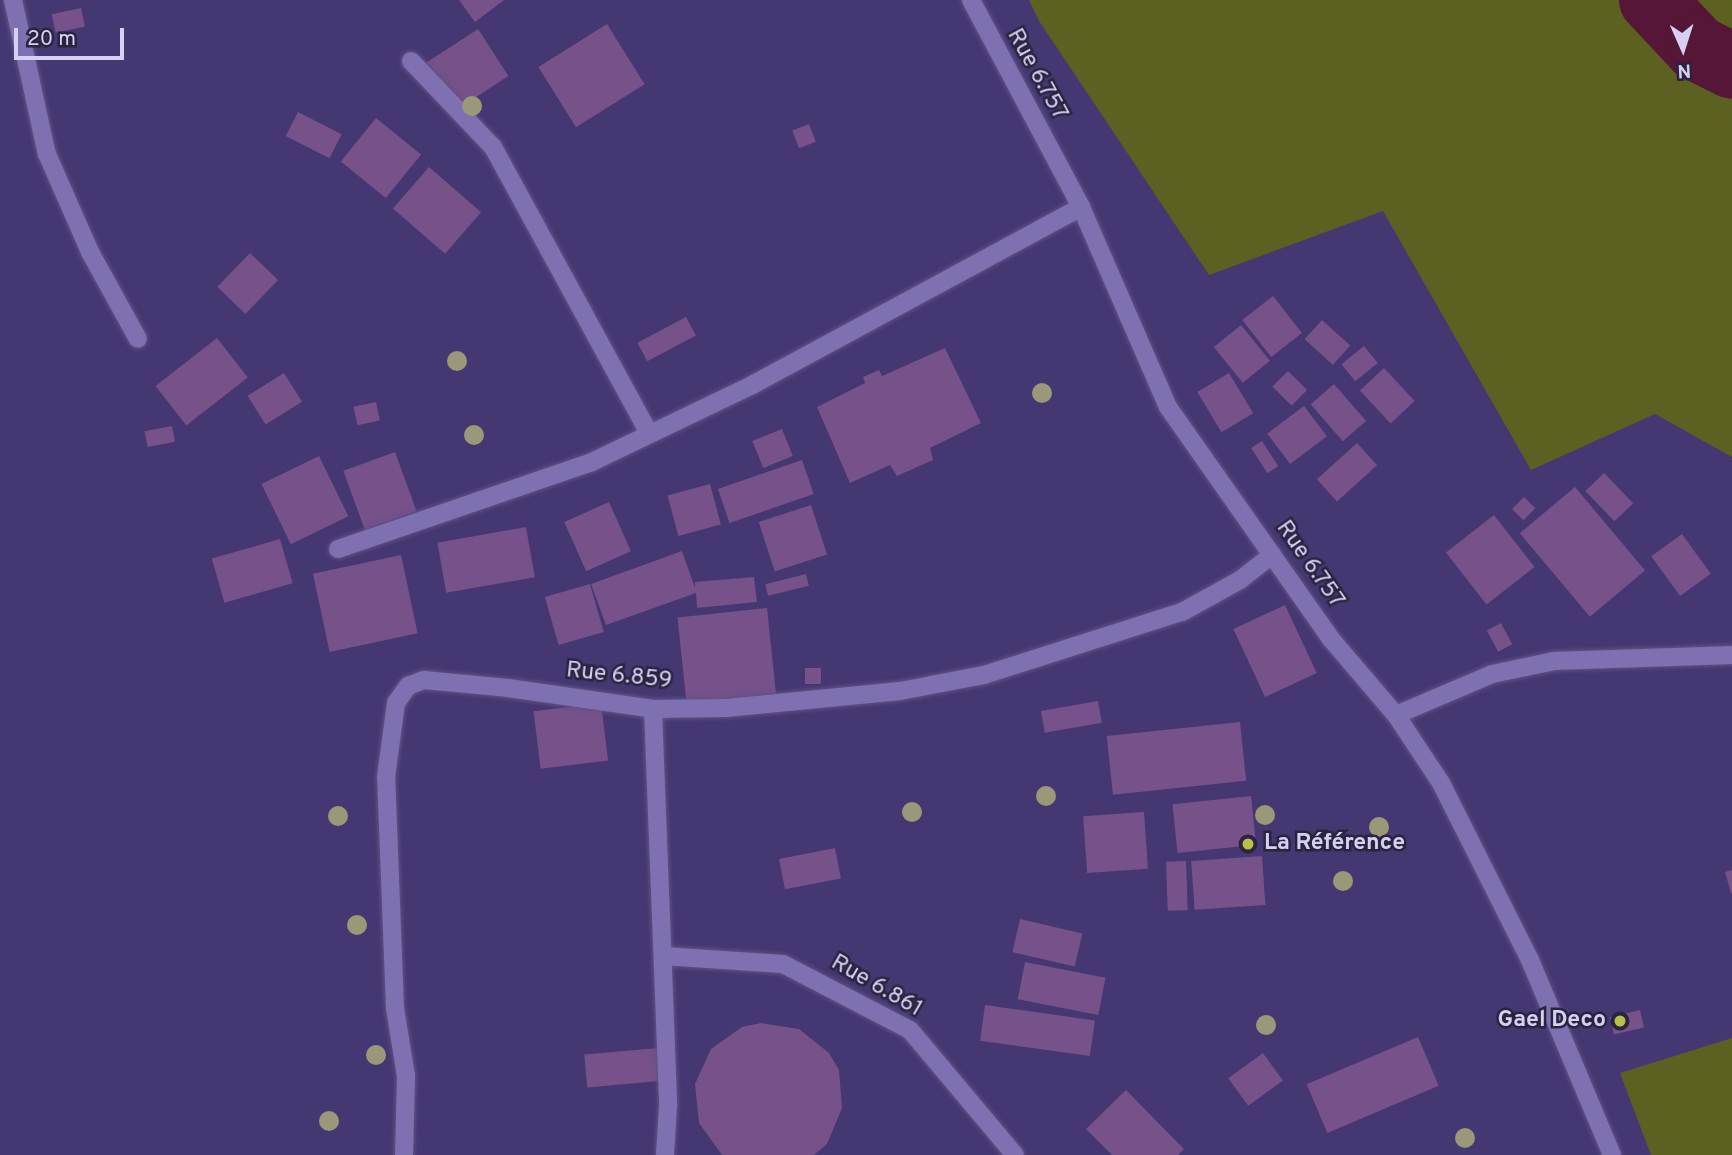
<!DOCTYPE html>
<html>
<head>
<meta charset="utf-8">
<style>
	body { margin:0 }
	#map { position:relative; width:1732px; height:1155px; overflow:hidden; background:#453772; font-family:Overpass,sans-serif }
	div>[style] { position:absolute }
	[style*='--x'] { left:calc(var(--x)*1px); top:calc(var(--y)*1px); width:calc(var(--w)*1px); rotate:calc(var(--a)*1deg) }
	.green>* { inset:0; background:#5c6020 }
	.river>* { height:66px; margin:-33px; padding:0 33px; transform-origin:33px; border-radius:33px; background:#561637 }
	.building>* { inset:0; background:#76518a; transform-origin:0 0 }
	.roads { filter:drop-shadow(0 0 2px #605284) drop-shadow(0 0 2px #605284) }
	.street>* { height:18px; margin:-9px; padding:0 9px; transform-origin:9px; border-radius:9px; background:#7f71b1 }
	.trees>* { width:20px; height:20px; margin:-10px; border-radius:50%; background:#9a9878 }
	.dots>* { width:19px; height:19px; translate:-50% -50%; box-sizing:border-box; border:4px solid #2a243f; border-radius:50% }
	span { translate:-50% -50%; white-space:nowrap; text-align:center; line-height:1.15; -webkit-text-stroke:5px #2a243f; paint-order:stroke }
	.street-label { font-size:23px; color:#d6d0f3 }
	.poi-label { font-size:23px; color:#d6d0f3; font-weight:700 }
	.left { translate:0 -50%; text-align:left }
	.right { translate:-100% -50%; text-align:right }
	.north { position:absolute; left:1648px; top:14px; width:70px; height:70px; -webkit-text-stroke:5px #2a243f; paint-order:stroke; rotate:177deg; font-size:19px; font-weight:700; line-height:28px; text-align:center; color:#d6d0f3 }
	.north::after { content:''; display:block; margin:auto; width:24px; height:32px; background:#d6d0f3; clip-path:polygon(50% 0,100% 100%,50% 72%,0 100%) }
	.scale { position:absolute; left:14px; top:28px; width:110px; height:32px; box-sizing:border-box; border:4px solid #d6d0f3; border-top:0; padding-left:9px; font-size:21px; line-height:24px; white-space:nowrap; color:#d6d0f3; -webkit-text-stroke:5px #2a243f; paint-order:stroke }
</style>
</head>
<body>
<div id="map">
	<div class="green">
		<div style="clip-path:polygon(1029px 0,1732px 0,1732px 457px,1655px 414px,1531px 470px,1383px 211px,1209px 275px,1039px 21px)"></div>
		<div style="clip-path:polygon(1732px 1038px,1732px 1155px,1651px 1155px,1620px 1073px)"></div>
	</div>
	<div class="river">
		<div style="--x:1652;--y:0;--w:66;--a:46.8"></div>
		<div style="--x:1697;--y:48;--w:39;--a:27"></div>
	</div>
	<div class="building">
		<div style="clip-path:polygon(459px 0,504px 0,475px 22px)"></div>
		<div style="left:81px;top:8px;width:19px;height:30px;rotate:78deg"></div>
		<div style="left:607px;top:24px;width:71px;height:81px;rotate:58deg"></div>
		<div style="left:478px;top:29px;width:56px;height:66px;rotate:57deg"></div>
		<div style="left:298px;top:112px;width:49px;height:27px;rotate:27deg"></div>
		<div style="left:376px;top:118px;width:58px;height:56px;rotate:39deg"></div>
		<div style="left:809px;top:124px;width:19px;height:18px;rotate:69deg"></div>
		<div style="left:429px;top:167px;width:69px;height:55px;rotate:41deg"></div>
		<div style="left:250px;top:253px;width:39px;height:47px;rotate:44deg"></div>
		<div style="left:1273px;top:296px;width:47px;height:39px;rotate:52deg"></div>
		<div style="left:686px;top:317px;width:21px;height:55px;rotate:62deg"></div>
		<div style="left:1322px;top:320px;width:38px;height:26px;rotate:42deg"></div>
		<div style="left:1241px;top:325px;width:46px;height:35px;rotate:51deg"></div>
		<div style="left:217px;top:338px;width:50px;height:78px;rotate:52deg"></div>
		<div style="left:1364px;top:346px;width:22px;height:29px;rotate:51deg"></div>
		<div style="clip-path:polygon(945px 348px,981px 423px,930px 448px,933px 460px,897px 476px,890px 465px,850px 483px,817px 407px,865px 383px,863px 377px,879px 370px,882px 376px)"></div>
		<div style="left:1384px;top:368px;width:45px;height:33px;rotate:47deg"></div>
		<div style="left:1288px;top:371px;width:27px;height:22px;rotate:45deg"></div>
		<div style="left:284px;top:373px;width:34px;height:43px;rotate:58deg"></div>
		<div style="left:1229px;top:373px;width:47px;height:37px;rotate:59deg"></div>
		<div style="left:1334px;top:384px;width:49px;height:31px;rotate:49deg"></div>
		<div style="left:376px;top:402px;width:19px;height:23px;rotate:78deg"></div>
		<div style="left:1304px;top:406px;width:38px;height:46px;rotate:53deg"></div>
		<div style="left:172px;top:426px;width:16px;height:28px;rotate:79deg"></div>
		<div style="left:782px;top:429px;width:29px;height:32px;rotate:68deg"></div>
		<div style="left:1262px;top:441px;width:30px;height:13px;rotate:57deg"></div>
		<div style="left:1357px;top:443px;width:30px;height:54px;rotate:48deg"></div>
		<div style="left:395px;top:452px;width:63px;height:55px;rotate:70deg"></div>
		<div style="left:319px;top:456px;width:67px;height:64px;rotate:64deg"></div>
		<div style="left:802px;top:460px;width:36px;height:89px;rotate:71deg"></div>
		<div style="left:1604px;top:473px;width:42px;height:26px;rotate:46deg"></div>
		<div style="left:710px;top:484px;width:42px;height:44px;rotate:75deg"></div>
		<div style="left:1575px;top:487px;width:109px;height:72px;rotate:50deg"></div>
		<div style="left:1524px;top:497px;width:16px;height:17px;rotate:45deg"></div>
		<div style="left:609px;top:502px;width:54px;height:49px;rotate:66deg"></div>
		<div style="left:811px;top:505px;width:52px;height:55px;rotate:72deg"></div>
		<div style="left:1494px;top:515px;width:66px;height:61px;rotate:52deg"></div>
		<div style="left:526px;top:527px;width:51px;height:90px;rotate:80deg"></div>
		<div style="left:1682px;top:534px;width:49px;height:38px;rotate:54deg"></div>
		<div style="left:280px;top:539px;width:46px;height:71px;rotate:74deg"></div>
		<div style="clip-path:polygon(682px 551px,695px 588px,695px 582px,754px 577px,757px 602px,697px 608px,696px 593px,606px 625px,591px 584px)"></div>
		<div style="left:401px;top:555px;width:80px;height:90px;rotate:78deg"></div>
		<div style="left:806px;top:574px;width:12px;height:42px;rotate:76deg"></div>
		<div style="left:590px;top:584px;width:50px;height:47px;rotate:74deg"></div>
		<div style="left:1285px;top:605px;width:75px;height:57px;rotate:65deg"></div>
		<div style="left:767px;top:608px;width:86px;height:90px;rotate:84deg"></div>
		<div style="left:1501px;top:623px;width:24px;height:16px;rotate:62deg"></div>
		<div style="left:821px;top:668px;width:16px;height:16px;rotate:90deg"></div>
		<div style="left:1098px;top:701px;width:22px;height:58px;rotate:80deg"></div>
		<div style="left:601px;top:703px;width:58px;height:68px;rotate:83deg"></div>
		<div style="left:1240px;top:722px;width:59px;height:134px;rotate:84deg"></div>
		<div style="left:1251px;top:796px;width:49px;height:79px;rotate:84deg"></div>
		<div style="left:1144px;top:812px;width:57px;height:61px;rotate:86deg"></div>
		<div style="left:835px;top:848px;width:31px;height:57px;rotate:79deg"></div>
		<div style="left:1262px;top:856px;width:49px;height:71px;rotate:86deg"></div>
		<div style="left:1186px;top:861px;width:49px;height:20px;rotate:88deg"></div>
		<div style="clip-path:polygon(1732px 870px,1732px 893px,1731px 893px,1725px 872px)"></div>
		<div style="left:1020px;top:919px;width:64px;height:34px;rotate:13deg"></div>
		<div style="left:1025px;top:962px;width:82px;height:38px;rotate:11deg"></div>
		<div style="left:985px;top:1005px;width:111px;height:36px;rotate:8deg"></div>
		<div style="left:1640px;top:1010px;width:18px;height:31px;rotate:77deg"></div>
		<div style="clip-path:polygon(761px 1023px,799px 1029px,829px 1053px,839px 1070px,842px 1108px,827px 1144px,814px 1155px,722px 1155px,699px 1123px,695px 1084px,711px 1049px,742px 1027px)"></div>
		<div style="left:1418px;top:1037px;width:53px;height:121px;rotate:67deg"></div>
		<div style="left:659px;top:1048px;width:33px;height:75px;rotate:85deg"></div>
		<div style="left:1263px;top:1053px;width:34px;height:43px;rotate:54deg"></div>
		<div style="clip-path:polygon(1126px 1090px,1184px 1149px,1178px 1155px,1112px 1155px,1086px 1129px)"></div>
	</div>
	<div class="roads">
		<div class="street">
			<div style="--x:13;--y:0;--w:158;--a:77.6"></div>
			<div style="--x:47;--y:154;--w:107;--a:66.3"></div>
			<div style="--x:90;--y:252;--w:99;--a:61.1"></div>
			<div style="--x:971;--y:0;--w:234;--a:62"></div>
			<div style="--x:1081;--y:207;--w:218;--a:66.5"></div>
			<div style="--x:1168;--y:407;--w:284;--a:54.9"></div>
			<div style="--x:1331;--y:639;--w:100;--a:49.5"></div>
			<div style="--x:1396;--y:715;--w:82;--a:56.5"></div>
			<div style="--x:1441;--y:783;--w:198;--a:63.3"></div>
			<div style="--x:1530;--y:960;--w:212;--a:67.2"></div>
			<div style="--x:411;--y:61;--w:119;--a:46.4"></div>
			<div style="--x:493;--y:147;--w:326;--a:61.4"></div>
			<div style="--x:338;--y:549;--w:268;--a:-18.9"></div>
			<div style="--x:592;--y:462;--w:180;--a:-25.7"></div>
			<div style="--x:754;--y:384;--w:372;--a:-28.4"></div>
			<div style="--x:653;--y:709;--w:397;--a:87.8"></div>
			<div style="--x:668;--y:1106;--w:49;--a:93.5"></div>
			<div style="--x:1396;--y:715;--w:104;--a:-23.1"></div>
			<div style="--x:1492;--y:674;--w:63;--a:-11.8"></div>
			<div style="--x:1554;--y:661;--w:178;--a:-1.9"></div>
			<div style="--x:663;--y:956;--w:120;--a:3.8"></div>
			<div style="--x:783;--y:964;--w:143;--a:27.5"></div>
			<div style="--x:910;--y:1030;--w:163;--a:50"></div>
			<div style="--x:404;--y:1155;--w:79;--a:-88.5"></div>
			<div style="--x:406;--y:1076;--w:69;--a:-99.2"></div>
			<div style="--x:395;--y:1008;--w:231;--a:-92.2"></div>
			<div style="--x:386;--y:777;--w:75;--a:-82.3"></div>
			<div style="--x:396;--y:703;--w:21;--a:-55"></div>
			<div style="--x:408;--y:686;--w:17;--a:-21"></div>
			<div style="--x:424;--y:680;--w:84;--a:5.4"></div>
			<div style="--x:508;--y:688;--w:147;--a:8.2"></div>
			<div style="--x:653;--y:709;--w:73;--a:-0.8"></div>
			<div style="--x:726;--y:708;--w:175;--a:-5.6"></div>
			<div style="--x:900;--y:691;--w:86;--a:-10.8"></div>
			<div style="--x:984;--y:675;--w:208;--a:-17.7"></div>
			<div style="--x:1182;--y:612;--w:66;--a:-28.9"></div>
			<div style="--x:1240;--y:580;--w:41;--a:-38"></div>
		</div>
	</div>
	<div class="trees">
		<div style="left:472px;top:106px"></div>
		<div style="left:457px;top:361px"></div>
		<div style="left:1042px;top:393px"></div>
		<div style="left:474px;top:435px"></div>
		<div style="left:1046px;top:796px"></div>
		<div style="left:912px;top:812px"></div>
		<div style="left:1265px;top:815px"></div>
		<div style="left:338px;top:816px"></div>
		<div style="left:1379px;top:827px"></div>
		<div style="left:1343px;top:881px"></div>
		<div style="left:357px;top:925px"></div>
		<div style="left:1266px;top:1025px"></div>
		<div style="left:376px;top:1055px"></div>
		<div style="left:329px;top:1121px"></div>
		<div style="left:1465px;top:1138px"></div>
	</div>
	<div class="dots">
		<div style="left:1248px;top:844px;background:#b9c046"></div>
		<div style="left:1620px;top:1021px;background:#b9c046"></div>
	</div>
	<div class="street-label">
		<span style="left:1036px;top:75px;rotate:61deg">Rue 6.757</span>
		<span style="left:1309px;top:565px;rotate:55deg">Rue 6.757</span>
		<span style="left:619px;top:677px;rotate:6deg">Rue 6.859</span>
		<span style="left:876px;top:987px;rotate:30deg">Rue 6.861</span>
	</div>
	<div class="poi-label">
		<span class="left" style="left:1264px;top:844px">La Référence</span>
		<span class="right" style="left:1606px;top:1021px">Gael Deco</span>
	</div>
	<div class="north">N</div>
	<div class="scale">20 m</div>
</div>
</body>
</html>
